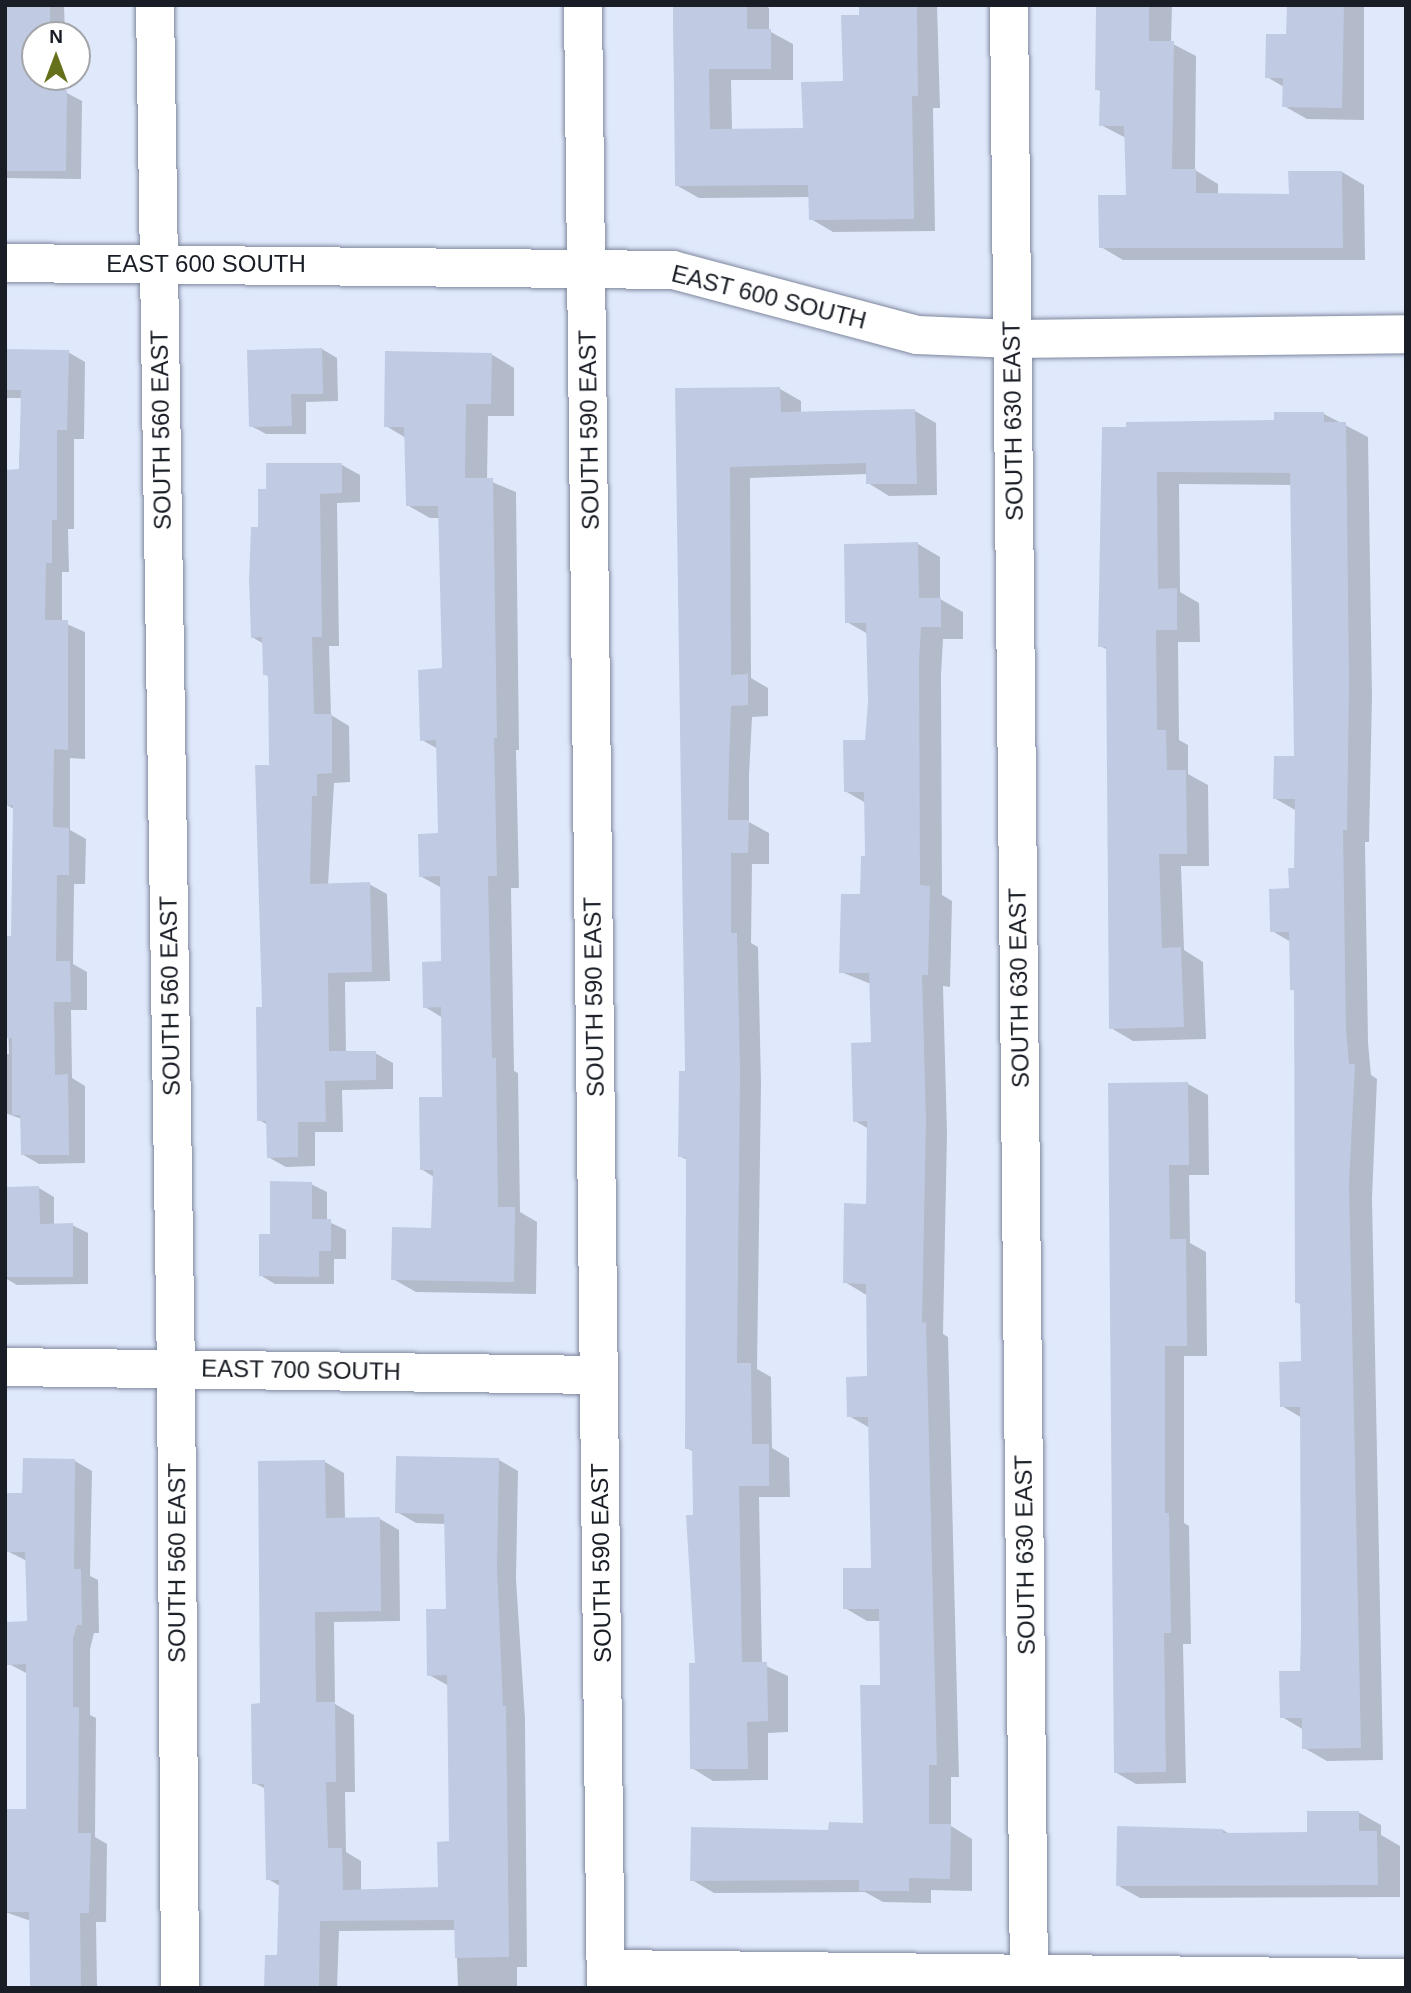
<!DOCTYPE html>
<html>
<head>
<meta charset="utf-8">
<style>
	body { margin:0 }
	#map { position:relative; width:1411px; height:1993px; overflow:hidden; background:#e0e9fc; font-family:Arial,sans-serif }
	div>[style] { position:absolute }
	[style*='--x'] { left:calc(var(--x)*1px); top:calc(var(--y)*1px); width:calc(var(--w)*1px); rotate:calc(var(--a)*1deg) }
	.shadow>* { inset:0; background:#0003 }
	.building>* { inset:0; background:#c0cbe3 }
	.roads { filter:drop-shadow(0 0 2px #7e879d) drop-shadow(0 0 2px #7e879d) }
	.minor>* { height:38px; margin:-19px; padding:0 19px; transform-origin:19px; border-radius:19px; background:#fff }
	span { translate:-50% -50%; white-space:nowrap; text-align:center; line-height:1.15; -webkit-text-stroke:5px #fff; paint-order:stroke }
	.street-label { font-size:24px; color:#191d25 }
	.frame { position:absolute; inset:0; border:7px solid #191d25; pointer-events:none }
	.north { position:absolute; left:21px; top:21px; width:70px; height:70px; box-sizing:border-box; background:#fff; border:2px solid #a3a5a8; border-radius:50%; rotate:0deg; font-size:19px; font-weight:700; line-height:28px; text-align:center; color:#191d25 }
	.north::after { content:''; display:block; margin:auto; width:24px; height:32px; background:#66701a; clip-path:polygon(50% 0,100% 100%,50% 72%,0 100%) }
</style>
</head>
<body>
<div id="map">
	<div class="shadow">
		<div style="clip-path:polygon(5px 5px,64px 5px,65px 35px,35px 35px,35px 77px,65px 77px,65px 92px,82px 101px,81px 179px,5px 178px)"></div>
		<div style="clip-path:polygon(673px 5px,764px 5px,769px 8px,769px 31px,793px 44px,793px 80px,731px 80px,732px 130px,804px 130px,844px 83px,861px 5px,937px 5px,940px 108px,933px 108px,935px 231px,833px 232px,811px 219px,810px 197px,699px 198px,676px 185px)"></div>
		<div style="clip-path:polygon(1097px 5px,1172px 5px,1171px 43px,1196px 56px,1195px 170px,1218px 184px,1218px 198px,1291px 196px,1342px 172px,1364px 185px,1365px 260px,1123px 260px,1101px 247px,1127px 197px,1126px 138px,1101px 125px,1102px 92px,1096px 89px)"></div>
		<div style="clip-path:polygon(1288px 5px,1364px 5px,1364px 120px,1307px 119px,1284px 106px,1284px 87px,1267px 77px,1288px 36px)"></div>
		<div style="clip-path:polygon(322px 349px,337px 358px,338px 401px,306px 402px,306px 434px,266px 434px,251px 426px)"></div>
		<div style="clip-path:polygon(5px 351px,68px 352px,85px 362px,84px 439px,74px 439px,74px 529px,68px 529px,69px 572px,62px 572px,62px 622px,85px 632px,85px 759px,70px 758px,70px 830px,86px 839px,85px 884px,74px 884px,73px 964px,87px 972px,87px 1010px,71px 1010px,72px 1078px,85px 1086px,85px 1163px,39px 1164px,22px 1154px,22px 1119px,5px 1113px,5px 1054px,9px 1054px,5px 938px,13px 938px,14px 809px,5px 804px,22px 398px,5px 398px)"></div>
		<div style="clip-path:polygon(491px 354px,514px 368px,514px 416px,488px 416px,487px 480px,516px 492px,519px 750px,516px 750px,519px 888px,511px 888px,514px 1071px,518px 1073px,520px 1212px,537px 1222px,536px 1294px,416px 1292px,393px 1279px,433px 1230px,434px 1177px,421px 1169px,444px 1099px,443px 1018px,425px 1007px,443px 963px,442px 888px,420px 876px,440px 835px,438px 749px,422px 740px,444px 670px,440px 518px,430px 518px,407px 505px,406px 438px,386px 426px)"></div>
		<div style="clip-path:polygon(676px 389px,780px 389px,801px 401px,801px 413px,915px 411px,936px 423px,937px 495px,889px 496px,868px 483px,868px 474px,750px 478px,751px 678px,768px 688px,768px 716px,752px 717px,749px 775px,749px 822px,769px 833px,769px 864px,752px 864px,751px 943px,758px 947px,761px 1084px,757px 1369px,771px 1377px,772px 1448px,789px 1458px,790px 1497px,759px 1497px,762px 1664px,788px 1676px,788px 1732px,768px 1733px,768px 1780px,713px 1781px,692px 1768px,696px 1665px,694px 1452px,687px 1448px,688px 1160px,679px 1156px,687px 1072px)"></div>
		<div style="clip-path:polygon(1324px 414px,1368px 437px,1372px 695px,1369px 842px,1365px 842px,1368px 1043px,1371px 1075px,1377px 1079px,1372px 1198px,1383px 1760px,1327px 1761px,1304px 1748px,1304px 1730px,1282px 1717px,1302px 1672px,1302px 1418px,1282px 1406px,1303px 1363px,1302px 1305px,1296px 1302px,1296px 992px,1292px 989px,1291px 942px,1272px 931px,1296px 870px,1297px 811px,1274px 798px,1296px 757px,1292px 485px,1179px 484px,1180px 592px,1199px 603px,1200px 642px,1178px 642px,1179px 740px,1188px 745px,1188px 774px,1208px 785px,1209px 866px,1181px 866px,1184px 950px,1203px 962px,1206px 1039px,1133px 1041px,1111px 1028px,1108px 650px,1100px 646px,1104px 428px,1275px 421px)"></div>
		<div style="clip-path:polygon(342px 465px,360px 475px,360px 502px,337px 503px,339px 646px,329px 646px,331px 715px,349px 726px,350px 782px,334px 783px,328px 885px,369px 884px,387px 894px,390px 981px,345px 982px,346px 1053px,375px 1053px,393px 1063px,393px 1089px,342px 1090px,343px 1132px,315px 1132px,315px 1166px,286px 1167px,268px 1157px,268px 1125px,259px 1120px,271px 767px,270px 678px,265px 674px,264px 644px,252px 637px,260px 529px)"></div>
		<div style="clip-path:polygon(918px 544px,940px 557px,940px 599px,963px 612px,963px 639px,943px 639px,941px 675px,942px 895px,952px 901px,950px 987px,943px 986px,947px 1133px,943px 1334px,948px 1337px,959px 1777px,951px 1777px,951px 1826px,972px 1839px,972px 1891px,931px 1890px,931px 1903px,883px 1902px,865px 1892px,714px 1893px,692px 1880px,830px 1832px,865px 1825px,882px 1687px,881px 1621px,867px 1621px,845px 1608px,873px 1570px,870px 1428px,849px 1416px,868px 1378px,868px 1296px,845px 1282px,868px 1206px,869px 1129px,855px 1121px,873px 1044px,871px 984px,841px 972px,862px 896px,867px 858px,866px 803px,845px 791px,866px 742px,869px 702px,868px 634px,847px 622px)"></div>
		<div style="clip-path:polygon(1110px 1084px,1188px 1084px,1208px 1095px,1209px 1175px,1189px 1175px,1190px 1243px,1206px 1252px,1207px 1356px,1184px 1356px,1184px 1523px,1189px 1526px,1191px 1644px,1183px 1644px,1186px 1783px,1136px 1784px,1115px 1772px)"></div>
		<div style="clip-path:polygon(311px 1184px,327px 1192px,327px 1221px,346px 1230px,346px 1259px,334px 1259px,334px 1284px,275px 1284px,260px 1275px,271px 1236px)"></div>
		<div style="clip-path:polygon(39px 1188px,54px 1197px,54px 1225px,72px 1225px,88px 1233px,88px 1284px,17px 1285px,5px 1278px,5px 1189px)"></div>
		<div style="clip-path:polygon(499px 1460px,518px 1471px,516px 1579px,525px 1719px,527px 1967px,517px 1967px,517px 1988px,458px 1988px,456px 1930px,339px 1931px,337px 1988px,266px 1988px,279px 1957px,280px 1886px,268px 1879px,266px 1789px,254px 1783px,262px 1705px,325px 1462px,344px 1473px,345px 1519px,380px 1519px,399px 1530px,400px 1621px,334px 1622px,335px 1704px,354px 1715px,355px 1792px,345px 1792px,346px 1852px,361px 1861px,361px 1891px,440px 1888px,451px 1843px,449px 1686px,429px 1675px,448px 1611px,446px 1524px,416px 1523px,397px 1512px)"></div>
		<div style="clip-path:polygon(75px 1461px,92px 1471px,90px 1576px,98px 1580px,99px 1633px,94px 1633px,90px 1649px,90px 1715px,96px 1718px,95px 1837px,107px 1844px,106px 1922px,96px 1922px,97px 1988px,31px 1988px,31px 1921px,5px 1912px,5px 1810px,28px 1811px,28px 1674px,9px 1664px,29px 1623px,27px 1561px,7px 1551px,24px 1495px)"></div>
		<div style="clip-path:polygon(1358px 1812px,1381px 1825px,1381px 1835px,1400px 1846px,1400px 1897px,1140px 1898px,1117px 1885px,1223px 1830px,1231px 1835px,1308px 1834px)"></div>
	</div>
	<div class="building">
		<div style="clip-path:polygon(5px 5px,50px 5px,50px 35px,35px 35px,35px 77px,51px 77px,51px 90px,67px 90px,66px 171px,5px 171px)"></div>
		<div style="clip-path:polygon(673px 5px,747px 5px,747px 29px,771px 29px,771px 69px,709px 69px,710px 129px,803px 128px,801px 82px,843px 81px,841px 15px,859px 15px,859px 5px,917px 5px,918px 96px,912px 96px,914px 219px,809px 220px,808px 185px,675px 186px)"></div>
		<div style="clip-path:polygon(1096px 5px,1149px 5px,1149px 41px,1174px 41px,1172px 169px,1196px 169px,1196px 193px,1289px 194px,1288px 171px,1342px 171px,1343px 248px,1099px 248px,1098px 195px,1126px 195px,1124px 126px,1099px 126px,1100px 90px,1095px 90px)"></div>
		<div style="clip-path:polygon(1287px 5px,1344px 5px,1342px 108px,1282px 107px,1283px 78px,1265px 78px,1266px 34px,1286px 34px)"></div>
		<div style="clip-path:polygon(322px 348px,323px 394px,291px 394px,292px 426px,249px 427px,247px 350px)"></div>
		<div style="clip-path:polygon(5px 349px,69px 350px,67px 430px,57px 430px,57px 520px,52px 520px,52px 563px,46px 563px,45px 620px,68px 620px,68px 750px,54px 749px,53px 827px,69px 828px,69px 875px,57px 875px,56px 961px,70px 961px,71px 1002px,54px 1002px,55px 1075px,68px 1074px,69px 1155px,21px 1155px,20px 1115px,12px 1115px,12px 1038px,7px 1038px,5px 989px,5px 936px,11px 936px,13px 805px,5px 805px,5px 470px,19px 469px,21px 390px,5px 390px)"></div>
		<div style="clip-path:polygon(385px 351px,492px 353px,491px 404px,466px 404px,465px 478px,493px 478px,497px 738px,494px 738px,497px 876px,488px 876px,492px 1058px,496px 1058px,498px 1207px,515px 1207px,514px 1282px,391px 1280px,392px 1227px,431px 1228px,433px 1170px,420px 1170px,419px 1097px,442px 1097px,441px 1007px,423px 1008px,422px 962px,441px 961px,440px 876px,419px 877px,418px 834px,438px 833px,436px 740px,420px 741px,418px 670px,442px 668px,438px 506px,406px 506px,404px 427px,384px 427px)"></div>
		<div style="clip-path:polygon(780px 387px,781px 412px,915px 409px,917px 484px,866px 484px,866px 463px,730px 467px,731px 675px,748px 674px,748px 705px,731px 706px,729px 762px,728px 820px,749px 820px,748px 853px,731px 853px,731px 933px,737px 933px,740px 1071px,737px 1363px,751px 1363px,752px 1444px,769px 1444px,769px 1486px,739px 1486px,742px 1662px,767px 1662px,768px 1721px,747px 1722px,748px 1769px,690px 1769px,689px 1663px,695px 1663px,686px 1515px,693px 1515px,692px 1449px,685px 1449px,686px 1157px,678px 1157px,679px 1071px,685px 1071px,675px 388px)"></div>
		<div style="clip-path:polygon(1274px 412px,1324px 412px,1324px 422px,1346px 422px,1349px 682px,1347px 830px,1343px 830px,1346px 1029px,1349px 1064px,1355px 1064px,1349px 1184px,1361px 1748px,1302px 1749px,1302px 1718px,1280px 1718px,1279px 1671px,1300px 1671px,1301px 1632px,1300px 1407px,1280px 1407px,1279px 1362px,1301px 1361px,1300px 1303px,1295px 1303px,1294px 990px,1290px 990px,1289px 932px,1270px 932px,1269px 889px,1289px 888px,1288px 868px,1294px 868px,1295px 799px,1273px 799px,1274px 756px,1294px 756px,1290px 473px,1157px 472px,1158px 589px,1177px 588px,1177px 630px,1156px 630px,1157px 730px,1166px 730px,1167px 770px,1186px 770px,1187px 854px,1159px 854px,1162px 948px,1181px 947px,1184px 1027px,1109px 1029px,1106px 647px,1098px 647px,1102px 427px,1126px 427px,1126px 422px,1274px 420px)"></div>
		<div style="clip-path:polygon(266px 463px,342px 463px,342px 493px,320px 494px,322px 637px,312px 637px,314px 714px,332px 714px,332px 773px,317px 774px,317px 796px,312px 796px,310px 884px,370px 882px,372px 972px,328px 973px,329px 1051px,376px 1051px,376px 1080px,325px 1081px,326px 1122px,298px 1122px,298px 1157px,267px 1158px,266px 1121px,257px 1121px,256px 1007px,262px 1007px,255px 765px,269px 765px,268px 675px,263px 675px,262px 637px,251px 638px,249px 580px,251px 527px,258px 527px,258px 489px,266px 489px)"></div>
		<div style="clip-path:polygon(918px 542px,919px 598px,941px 598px,941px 627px,921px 627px,919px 662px,920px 885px,930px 886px,928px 975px,922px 975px,926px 1120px,922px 1323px,926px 1322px,937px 1765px,929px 1765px,929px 1824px,951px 1824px,950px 1879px,909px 1878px,909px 1891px,859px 1891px,859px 1880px,690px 1881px,691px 1827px,828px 1830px,829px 1822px,863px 1823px,860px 1685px,880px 1685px,879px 1609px,843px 1609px,843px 1568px,871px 1568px,868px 1417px,847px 1417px,846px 1377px,867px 1376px,866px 1284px,843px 1283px,844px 1203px,866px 1204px,867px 1121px,853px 1122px,851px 1043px,871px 1042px,869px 973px,839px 973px,841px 894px,860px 894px,861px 856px,865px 856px,864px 792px,844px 792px,843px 740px,865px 740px,868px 702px,866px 623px,845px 623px,844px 544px)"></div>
		<div style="clip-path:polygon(1188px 1082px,1189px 1165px,1169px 1165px,1170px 1239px,1186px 1239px,1187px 1346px,1165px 1346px,1165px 1513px,1169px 1513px,1171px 1633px,1164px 1633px,1166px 1772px,1114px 1773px,1108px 1083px)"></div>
		<div style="clip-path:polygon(270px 1181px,312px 1182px,312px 1219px,331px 1219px,331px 1251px,319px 1251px,319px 1277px,259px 1276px,259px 1234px,270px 1234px)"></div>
		<div style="clip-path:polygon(39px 1186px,40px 1224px,73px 1223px,73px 1277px,5px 1277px,5px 1187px)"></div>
		<div style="clip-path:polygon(396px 1456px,499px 1458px,497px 1567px,503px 1706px,506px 1706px,509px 1957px,455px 1958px,454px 1920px,320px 1921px,319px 1988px,264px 1988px,265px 1955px,277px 1955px,279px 1880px,266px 1880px,264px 1784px,252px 1784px,251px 1704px,260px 1703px,258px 1461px,325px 1460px,326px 1518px,380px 1517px,381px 1611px,315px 1612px,316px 1702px,335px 1702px,336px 1782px,326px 1782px,328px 1848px,342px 1848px,343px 1890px,438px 1887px,437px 1842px,449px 1841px,447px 1675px,427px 1676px,426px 1609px,446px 1609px,444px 1514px,395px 1513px)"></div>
		<div style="clip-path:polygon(23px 1458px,75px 1459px,74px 1569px,81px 1569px,82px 1625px,77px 1625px,73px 1638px,73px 1707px,79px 1707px,78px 1833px,91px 1833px,89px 1913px,80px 1913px,81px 1988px,30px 1988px,29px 1912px,5px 1912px,5px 1809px,26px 1809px,26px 1664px,7px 1665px,6px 1622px,27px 1621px,25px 1552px,5px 1552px,6px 1493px,22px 1493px)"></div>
		<div style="clip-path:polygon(1307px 1811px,1359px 1811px,1359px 1831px,1377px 1831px,1378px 1885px,1116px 1886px,1117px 1826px,1223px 1829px,1223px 1833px,1307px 1832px)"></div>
	</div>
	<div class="roads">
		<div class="minor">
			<div style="--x:155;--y:5;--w:1363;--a:89.12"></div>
			<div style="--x:176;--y:1368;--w:620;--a:89.63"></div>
			<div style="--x:583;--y:5;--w:1983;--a:89.34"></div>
			<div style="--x:1009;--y:5;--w:1967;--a:89.42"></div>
			<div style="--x:5;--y:263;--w:668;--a:0.6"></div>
			<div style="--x:673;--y:270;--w:253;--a:14.9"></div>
			<div style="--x:917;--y:335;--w:96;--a:2.4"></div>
			<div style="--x:1013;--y:339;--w:393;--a:-0.7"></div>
			<div style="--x:5;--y:1367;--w:593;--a:0.77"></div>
			<div style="--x:607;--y:1969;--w:799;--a:0.65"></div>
		</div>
	</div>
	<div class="street-label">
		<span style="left:206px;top:264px">EAST 600 SOUTH</span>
		<span style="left:769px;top:297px;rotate:14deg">EAST 600 SOUTH</span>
		<span style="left:1013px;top:421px;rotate:-91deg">SOUTH 630 EAST</span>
		<span style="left:161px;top:430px;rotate:-91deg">SOUTH 560 EAST</span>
		<span style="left:589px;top:430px;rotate:-91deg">SOUTH 590 EAST</span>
		<span style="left:1019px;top:988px;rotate:-91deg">SOUTH 630 EAST</span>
		<span style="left:170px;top:996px;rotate:-91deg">SOUTH 560 EAST</span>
		<span style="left:594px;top:997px;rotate:-91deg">SOUTH 590 EAST</span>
		<span style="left:301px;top:1370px;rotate:1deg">EAST 700 SOUTH</span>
		<span style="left:1025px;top:1555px;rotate:-91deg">SOUTH 630 EAST</span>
		<span style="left:177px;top:1563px;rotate:-90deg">SOUTH 560 EAST</span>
		<span style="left:601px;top:1563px;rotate:-91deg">SOUTH 590 EAST</span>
	</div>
	<div class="frame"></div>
	<div class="north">N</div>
</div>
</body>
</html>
